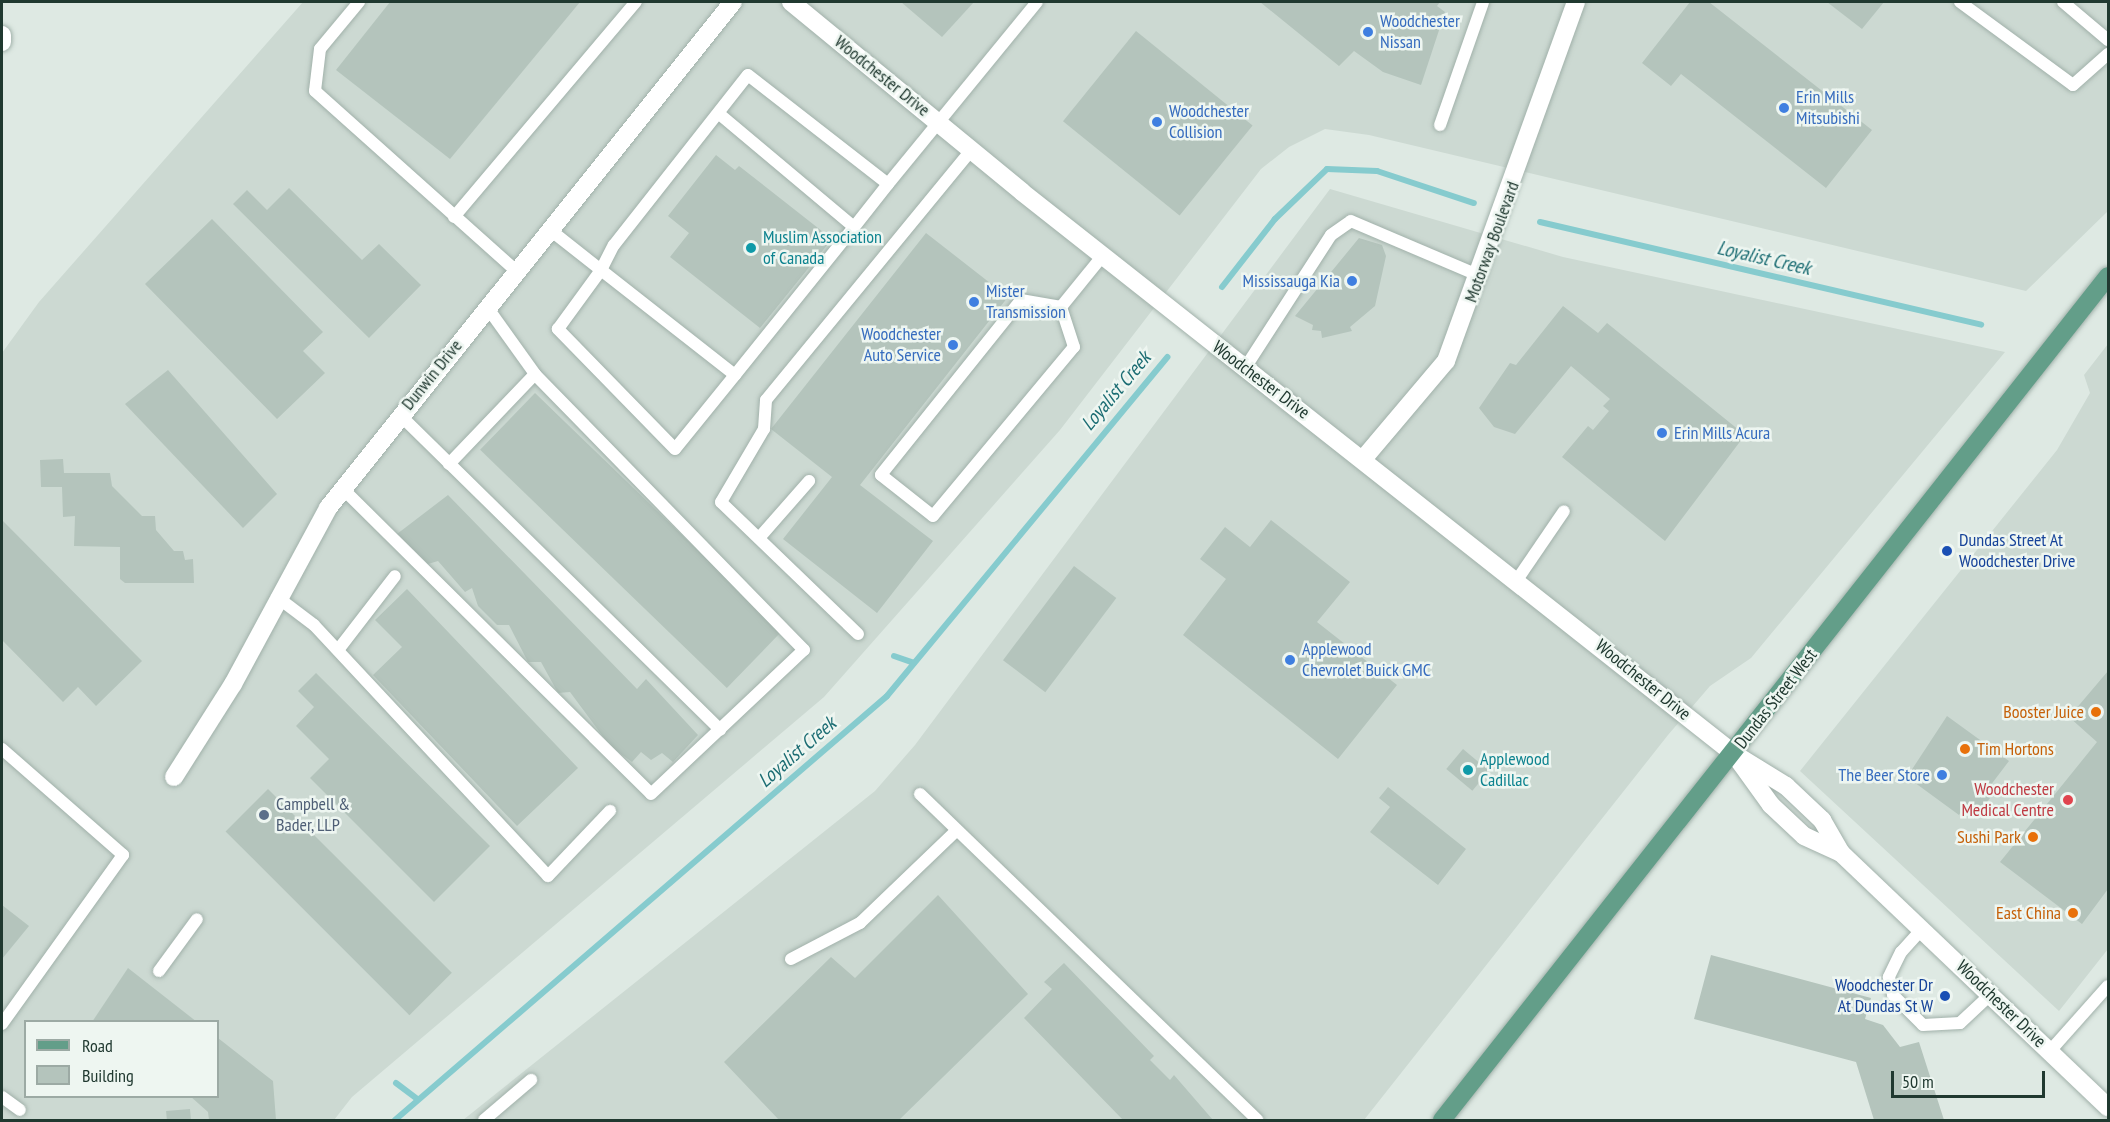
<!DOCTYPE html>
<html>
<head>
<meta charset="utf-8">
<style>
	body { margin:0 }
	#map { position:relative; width:2110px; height:1122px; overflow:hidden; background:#dee9e3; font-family:"PT Sans Narrow",sans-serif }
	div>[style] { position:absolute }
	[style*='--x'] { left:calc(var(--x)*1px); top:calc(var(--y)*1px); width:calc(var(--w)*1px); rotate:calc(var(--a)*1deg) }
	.built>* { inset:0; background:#ccd9d2 }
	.stream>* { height:6px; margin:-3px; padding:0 3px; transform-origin:3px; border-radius:3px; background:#86cbce }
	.building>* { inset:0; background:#b4c4bc; transform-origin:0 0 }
	.roads { filter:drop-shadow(0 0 2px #a1b1aa) drop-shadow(0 0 2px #a1b1aa) }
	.lane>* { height:12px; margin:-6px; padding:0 6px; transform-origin:6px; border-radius:6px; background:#fff }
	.street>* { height:18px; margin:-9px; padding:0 9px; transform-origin:9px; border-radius:9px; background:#fff }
	.secondary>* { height:18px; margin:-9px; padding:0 9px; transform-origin:9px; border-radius:9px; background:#fff }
	.primary>* { height:18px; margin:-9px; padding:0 9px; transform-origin:9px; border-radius:9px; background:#639e89 }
	.dots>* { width:16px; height:16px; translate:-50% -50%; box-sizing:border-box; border:3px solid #eef6f1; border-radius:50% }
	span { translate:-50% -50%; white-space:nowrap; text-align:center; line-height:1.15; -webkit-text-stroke:5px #eef6f1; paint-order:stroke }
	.shop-label { font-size:18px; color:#366cbe }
	.left { translate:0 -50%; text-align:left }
	.right { translate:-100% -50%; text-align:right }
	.street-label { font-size:18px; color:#203930 }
	.culture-label { font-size:18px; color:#0d838f }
	.transit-label { font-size:18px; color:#164399 }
	.food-label { font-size:18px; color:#c56008 }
	.health-label { font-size:18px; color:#be3a42 }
	.service-label { font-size:18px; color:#4e5e75 }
	.water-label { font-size:20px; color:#1c6d73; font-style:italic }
	.frame { position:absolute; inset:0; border:3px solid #203930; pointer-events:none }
	.legend { position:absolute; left:24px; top:1020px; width:195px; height:78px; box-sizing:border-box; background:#eef6f1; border:2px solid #9caaa4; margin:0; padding:8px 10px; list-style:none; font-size:18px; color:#203930 }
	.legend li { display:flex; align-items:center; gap:12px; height:30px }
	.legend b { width:30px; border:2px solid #9caaa4 }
	.scale { position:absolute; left:1891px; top:1071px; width:154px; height:27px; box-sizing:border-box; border:3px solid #203930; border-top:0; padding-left:8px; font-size:18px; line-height:21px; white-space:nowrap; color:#203930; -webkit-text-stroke:4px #eef6f1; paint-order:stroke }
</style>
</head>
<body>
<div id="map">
	<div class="built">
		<div style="clip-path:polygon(evenodd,303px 2px,2108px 2px,2108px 211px,2026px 291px,1369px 135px,1325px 129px,1289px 147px,1261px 169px,1060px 430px,824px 697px,352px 1097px,334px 1120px,2px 1120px,2px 353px,39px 302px,303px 2px,26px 1022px,218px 1022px,218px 1096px,26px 1096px,26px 1022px)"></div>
		<div style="clip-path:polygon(1330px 189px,1563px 257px,2005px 352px,1751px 658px,1710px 686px,1668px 735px,1364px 1120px,463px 1120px,875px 791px,915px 745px)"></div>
		<div style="clip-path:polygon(2108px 344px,2108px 949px,2059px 1011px,1800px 771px,2057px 450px,2090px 393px,2084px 375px)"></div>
	</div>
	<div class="stream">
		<div style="--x:1540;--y:222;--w:453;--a:13.1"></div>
		<div style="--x:1222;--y:287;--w:86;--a:-52.1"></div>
		<div style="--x:1275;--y:219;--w:72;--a:-43.9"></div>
		<div style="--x:1327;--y:169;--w:50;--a:2.3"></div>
		<div style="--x:1377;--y:171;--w:102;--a:18.3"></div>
		<div style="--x:894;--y:656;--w:21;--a:19"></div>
		<div style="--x:396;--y:1083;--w:26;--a:37"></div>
		<div style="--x:395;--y:1120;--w:649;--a:-40.75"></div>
		<div style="--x:887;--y:696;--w:440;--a:-50.4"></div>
	</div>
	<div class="building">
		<div style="clip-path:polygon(390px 2px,580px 2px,450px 159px,336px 70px)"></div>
		<div style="clip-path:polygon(901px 2px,974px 2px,942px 37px)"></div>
		<div style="clip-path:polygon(1260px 2px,1440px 2px,1437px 6px,1445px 12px,1421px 85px,1383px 72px,1354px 51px,1339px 66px)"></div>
		<div style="clip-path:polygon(1690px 2px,1709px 2px,1872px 130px,1826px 188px,1681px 74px,1671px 86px,1642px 63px)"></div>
		<div style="clip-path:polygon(1827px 2px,1884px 2px,1862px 29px)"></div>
		<div style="left:1136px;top:31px;width:150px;height:116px;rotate:39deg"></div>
		<div style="clip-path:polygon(716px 155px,735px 170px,739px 166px,832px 239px,760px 328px,670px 257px,689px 233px,668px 216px)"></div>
		<div style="clip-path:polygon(289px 188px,362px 260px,379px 244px,421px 285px,369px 338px,233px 204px,247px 190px,267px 210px)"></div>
		<div style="clip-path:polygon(212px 219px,323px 332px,303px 351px,325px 373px,277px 419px,145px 284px)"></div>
		<div style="clip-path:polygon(926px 233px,1008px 297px,860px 485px,933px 541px,877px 613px,783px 539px,832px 477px,771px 429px)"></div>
		<div style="clip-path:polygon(1359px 238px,1382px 245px,1386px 256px,1375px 306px,1350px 327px,1352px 331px,1322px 338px,1321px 331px,1312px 330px,1313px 325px,1295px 316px)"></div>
		<div style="clip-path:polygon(1563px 306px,1598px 333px,1607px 323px,1745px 435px,1665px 541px,1562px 457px,1588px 426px,1593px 430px,1609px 411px,1603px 406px,1610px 399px,1571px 366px,1515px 434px,1494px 427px,1479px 408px,1510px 363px,1516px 365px)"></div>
		<div style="clip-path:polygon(168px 370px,277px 494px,243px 528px,125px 404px)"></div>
		<div style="left:535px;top:393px;width:343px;height:79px;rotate:44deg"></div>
		<div style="clip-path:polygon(63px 459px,64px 473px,110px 473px,112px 486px,142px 516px,155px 516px,156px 530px,174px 551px,183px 551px,185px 560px,193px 559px,194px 583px,125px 583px,120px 579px,120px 547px,74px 546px,75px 516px,63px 517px,62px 487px,41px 487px,40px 460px)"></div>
		<div style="clip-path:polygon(448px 495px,637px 689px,646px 679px,698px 735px,673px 762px,662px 753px,651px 760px,641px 752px,632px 762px,610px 746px,570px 692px,558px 693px,541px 662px,528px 662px,509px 625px,497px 625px,478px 606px,472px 588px,465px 592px,438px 561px,428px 564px,397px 534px)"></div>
		<div style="clip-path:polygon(2px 520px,142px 661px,96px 706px,78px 687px,63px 702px,2px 640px)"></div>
		<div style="clip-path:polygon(1271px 520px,1350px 582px,1317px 622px,1397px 685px,1338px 759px,1183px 635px,1226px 579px,1200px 559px,1225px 527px,1250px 547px)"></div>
		<div style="left:1074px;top:566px;width:53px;height:118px;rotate:37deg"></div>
		<div style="clip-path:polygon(407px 589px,578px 768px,517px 826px,373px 675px,402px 647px,375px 620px)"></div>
		<div style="clip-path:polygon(2108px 671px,2108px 889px,2082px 924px,2000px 862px,2097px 742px,2069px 717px)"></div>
		<div style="clip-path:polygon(316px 673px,490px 846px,434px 902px,310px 778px,329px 759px,296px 726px,314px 707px,298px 691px)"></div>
		<div style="clip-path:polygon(1947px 716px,2009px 761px,1990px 786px,1996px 790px,1975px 818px,1963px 809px,1959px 815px,1907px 777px)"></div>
		<div style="left:1463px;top:749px;width:34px;height:26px;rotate:40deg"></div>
		<div style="clip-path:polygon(1388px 787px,1466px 849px,1438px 885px,1370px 832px,1390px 807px,1379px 798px)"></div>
		<div style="left:268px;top:789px;width:260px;height:60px;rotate:45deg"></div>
		<div style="clip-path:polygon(938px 895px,1028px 994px,899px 1120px,779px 1120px,724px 1062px,831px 957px,855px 978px)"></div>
		<div style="clip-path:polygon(2px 905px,29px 926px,2px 959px)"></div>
		<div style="clip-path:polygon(1711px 955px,1871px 998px,1865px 1019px,1883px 1025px,1900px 1047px,1919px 1042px,1944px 1120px,1874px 1120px,1856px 1062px,1694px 1019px)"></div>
		<div style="clip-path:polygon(1064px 963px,1154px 1056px,1150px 1060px,1170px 1080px,1174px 1075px,1213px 1120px,1123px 1120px,1024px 1018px,1052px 989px,1044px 982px)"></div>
		<div style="clip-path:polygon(128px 968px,197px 1022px,92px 1022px)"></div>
		<div style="clip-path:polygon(218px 1038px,273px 1081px,276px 1120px,209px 1120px,208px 1112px,190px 1096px,218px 1096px)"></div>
		<div style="left:190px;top:1109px;width:11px;height:24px;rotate:85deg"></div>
	</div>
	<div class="roads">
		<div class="lane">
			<div style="--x:359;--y:2;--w:61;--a:129.7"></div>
			<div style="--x:320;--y:49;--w:42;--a:96.8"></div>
			<div style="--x:315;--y:91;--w:270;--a:41.8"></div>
			<div style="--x:1960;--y:2;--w:140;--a:36.3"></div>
			<div style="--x:2073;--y:85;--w:47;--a:-41.5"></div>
			<div style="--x:2063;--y:2;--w:59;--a:40.2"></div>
			<div style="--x:1440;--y:125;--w:130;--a:-70.7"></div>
			<div style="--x:888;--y:184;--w:235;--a:-50.7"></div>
			<div style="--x:454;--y:217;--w:282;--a:-49.8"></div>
			<div style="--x:549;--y:229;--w:66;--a:38.3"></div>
			<div style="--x:601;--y:270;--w:170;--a:38.1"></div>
			<div style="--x:735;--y:375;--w:95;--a:129"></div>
			<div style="--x:675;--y:449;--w:168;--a:-134.3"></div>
			<div style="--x:558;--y:329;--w:73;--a:-53.9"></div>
			<div style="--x:601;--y:270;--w:28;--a:-63"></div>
			<div style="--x:614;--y:245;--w:216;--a:-51.8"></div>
			<div style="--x:748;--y:75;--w:177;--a:37.9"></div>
			<div style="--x:888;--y:184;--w:55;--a:128.3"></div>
			<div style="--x:854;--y:227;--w:177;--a:-140"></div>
			<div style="--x:1061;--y:307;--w:41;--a:-170.1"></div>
			<div style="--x:1021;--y:300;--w:224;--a:128.7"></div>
			<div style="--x:881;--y:475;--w:66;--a:38.3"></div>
			<div style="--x:933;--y:516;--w:220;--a:-50.2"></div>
			<div style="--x:1074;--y:347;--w:42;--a:-108"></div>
			<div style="--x:1061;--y:307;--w:68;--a:-50.9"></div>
			<div style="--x:1245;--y:368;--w:158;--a:-57.1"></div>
			<div style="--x:1331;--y:235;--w:24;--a:-35"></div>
			<div style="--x:1351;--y:221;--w:140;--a:23.1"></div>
			<div style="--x:735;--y:375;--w:190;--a:-51.2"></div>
			<div style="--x:400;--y:415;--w:449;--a:44.5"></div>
			<div style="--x:449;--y:464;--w:124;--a:-46.3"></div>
			<div style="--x:343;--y:489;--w:433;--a:44.7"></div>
			<div style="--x:651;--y:794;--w:210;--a:-43.3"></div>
			<div style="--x:804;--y:650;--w:385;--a:-134.3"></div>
			<div style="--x:535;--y:374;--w:82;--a:-125.6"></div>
			<div style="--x:759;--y:538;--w:76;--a:-48.7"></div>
			<div style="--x:1517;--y:580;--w:83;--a:-55.7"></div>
			<div style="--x:277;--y:597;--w:46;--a:37.1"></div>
			<div style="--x:314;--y:625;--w:343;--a:47"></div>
			<div style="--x:548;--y:876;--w:90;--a:-46.4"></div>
			<div style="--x:858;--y:634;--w:190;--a:-136.1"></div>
			<div style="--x:721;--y:502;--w:85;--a:-59.5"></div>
			<div style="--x:764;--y:429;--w:29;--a:-86"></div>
			<div style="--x:766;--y:400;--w:325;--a:-50.6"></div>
			<div style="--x:338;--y:650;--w:93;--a:-52.4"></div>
			<div style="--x:2;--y:749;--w:161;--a:41.2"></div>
			<div style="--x:123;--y:855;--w:208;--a:125.6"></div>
			<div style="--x:920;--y:794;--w:469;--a:44"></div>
			<div style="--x:1922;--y:929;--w:31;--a:132"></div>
			<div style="--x:1901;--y:952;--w:28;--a:116"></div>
			<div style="--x:1889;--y:977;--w:18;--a:77"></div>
			<div style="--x:1893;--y:995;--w:42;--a:45"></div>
			<div style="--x:1923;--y:1025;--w:37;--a:-3"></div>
			<div style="--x:1960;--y:1023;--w:42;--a:-43.1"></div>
			<div style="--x:791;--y:959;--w:78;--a:-27.6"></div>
			<div style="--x:860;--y:923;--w:134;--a:-43.8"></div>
			<div style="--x:159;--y:971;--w:64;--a:-53.8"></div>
			<div style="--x:2050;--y:1051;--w:87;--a:-48.3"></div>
			<div style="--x:2;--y:1097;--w:22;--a:36"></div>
			<div style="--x:484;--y:1120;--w:62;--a:-40.4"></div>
		</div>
		<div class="street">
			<div style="--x:791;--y:2;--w:299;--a:39.4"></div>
			<div style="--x:1022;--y:192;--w:907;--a:38.28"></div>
			<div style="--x:2;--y:35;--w:7;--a:90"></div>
			<div style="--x:1364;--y:458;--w:127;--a:-49.8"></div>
			<div style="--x:1446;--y:361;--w:382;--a:-70.1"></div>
			<div style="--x:174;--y:777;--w:110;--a:-57.6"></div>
			<div style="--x:233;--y:684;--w:200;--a:-61.6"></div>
			<div style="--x:328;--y:508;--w:648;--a:-51.33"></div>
		</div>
		<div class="secondary">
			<div style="--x:1734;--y:754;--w:61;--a:31.6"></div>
			<div style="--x:1786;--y:786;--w:50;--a:43.4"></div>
			<div style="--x:1822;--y:820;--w:38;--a:60"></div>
			<div style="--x:1841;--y:853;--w:369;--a:43.6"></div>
			<div style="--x:1740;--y:762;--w:53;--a:54.2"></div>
			<div style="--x:1771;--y:805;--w:45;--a:43.2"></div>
			<div style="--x:1804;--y:836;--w:41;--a:24.7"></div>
		</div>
		<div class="primary">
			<div style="--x:1442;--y:1120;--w:1075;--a:-51.72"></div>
		</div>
	</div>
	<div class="dots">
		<div style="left:1368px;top:32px;background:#3f7fe0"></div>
		<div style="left:1784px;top:108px;background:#3f7fe0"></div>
		<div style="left:1157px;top:122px;background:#3f7fe0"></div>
		<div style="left:751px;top:248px;background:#0f9aa8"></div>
		<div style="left:1352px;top:281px;background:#3f7fe0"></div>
		<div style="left:974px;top:302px;background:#3f7fe0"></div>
		<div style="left:953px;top:345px;background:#3f7fe0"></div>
		<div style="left:1662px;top:433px;background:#3f7fe0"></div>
		<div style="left:1947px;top:551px;background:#1a4fb4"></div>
		<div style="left:1290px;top:660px;background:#3f7fe0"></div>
		<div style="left:2096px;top:712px;background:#e8710a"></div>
		<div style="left:1965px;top:749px;background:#e8710a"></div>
		<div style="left:1468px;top:770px;background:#0f9aa8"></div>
		<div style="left:1942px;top:775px;background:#3f7fe0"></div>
		<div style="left:2068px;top:800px;background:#e0444e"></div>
		<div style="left:264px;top:815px;background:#5c6f8a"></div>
		<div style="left:2033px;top:837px;background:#e8710a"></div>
		<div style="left:2073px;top:913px;background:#e8710a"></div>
		<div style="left:1945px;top:996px;background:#1a4fb4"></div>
	</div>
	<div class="shop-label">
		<span class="left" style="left:1380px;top:32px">Woodchester<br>Nissan</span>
		<span class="left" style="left:1796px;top:108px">Erin Mills<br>Mitsubishi</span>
		<span class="left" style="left:1169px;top:122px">Woodchester<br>Collision</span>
		<span class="right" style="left:1340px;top:281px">Mississauga Kia</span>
		<span class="left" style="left:986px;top:302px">Mister<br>Transmission</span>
		<span class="right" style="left:941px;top:345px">Woodchester<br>Auto Service</span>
		<span class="left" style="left:1674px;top:433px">Erin Mills Acura</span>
		<span class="left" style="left:1302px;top:660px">Applewood<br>Chevrolet Buick GMC</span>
		<span class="right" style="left:1930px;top:775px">The Beer Store</span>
	</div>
	<div class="street-label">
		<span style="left:882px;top:76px;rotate:39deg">Woodchester Drive</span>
		<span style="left:1492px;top:242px;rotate:-70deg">Motorway Boulevard</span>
		<span style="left:432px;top:375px;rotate:-51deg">Dunwin Drive</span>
		<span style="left:1261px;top:380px;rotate:37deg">Woodchester Drive</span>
		<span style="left:1643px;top:680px;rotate:39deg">Woodchester Drive</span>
		<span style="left:1776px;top:699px;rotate:-52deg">Dundas Street West</span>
		<span style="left:2001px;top:1004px;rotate:44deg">Woodchester Drive</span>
	</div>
	<div class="culture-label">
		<span class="left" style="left:763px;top:248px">Muslim Association<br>of Canada</span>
		<span class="left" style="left:1480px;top:770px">Applewood<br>Cadillac</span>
	</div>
	<div class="transit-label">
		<span class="left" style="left:1959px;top:551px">Dundas Street At<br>Woodchester Drive</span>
		<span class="right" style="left:1933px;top:996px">Woodchester Dr<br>At Dundas St W</span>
	</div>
	<div class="food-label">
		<span class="right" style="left:2084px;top:712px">Booster Juice</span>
		<span class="left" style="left:1977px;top:749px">Tim Hortons</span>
		<span class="right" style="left:2021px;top:837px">Sushi Park</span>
		<span class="right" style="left:2061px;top:913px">East China</span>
	</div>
	<div class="health-label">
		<span class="right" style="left:2054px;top:800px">Woodchester<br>Medical Centre</span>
	</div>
	<div class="service-label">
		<span class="left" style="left:276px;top:815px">Campbell &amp;<br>Bader, LLP</span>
	</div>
	<div class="water-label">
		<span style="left:1764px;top:258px;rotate:13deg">Loyalist Creek</span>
		<span style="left:1116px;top:391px;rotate:-50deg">Loyalist Creek</span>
		<span style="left:797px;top:752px;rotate:-41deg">Loyalist Creek</span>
	</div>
	<div class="frame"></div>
	<ul class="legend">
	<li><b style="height:8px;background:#639e89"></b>Road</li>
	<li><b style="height:16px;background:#b4c4bc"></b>Building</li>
	</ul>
	<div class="scale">50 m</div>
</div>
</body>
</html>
